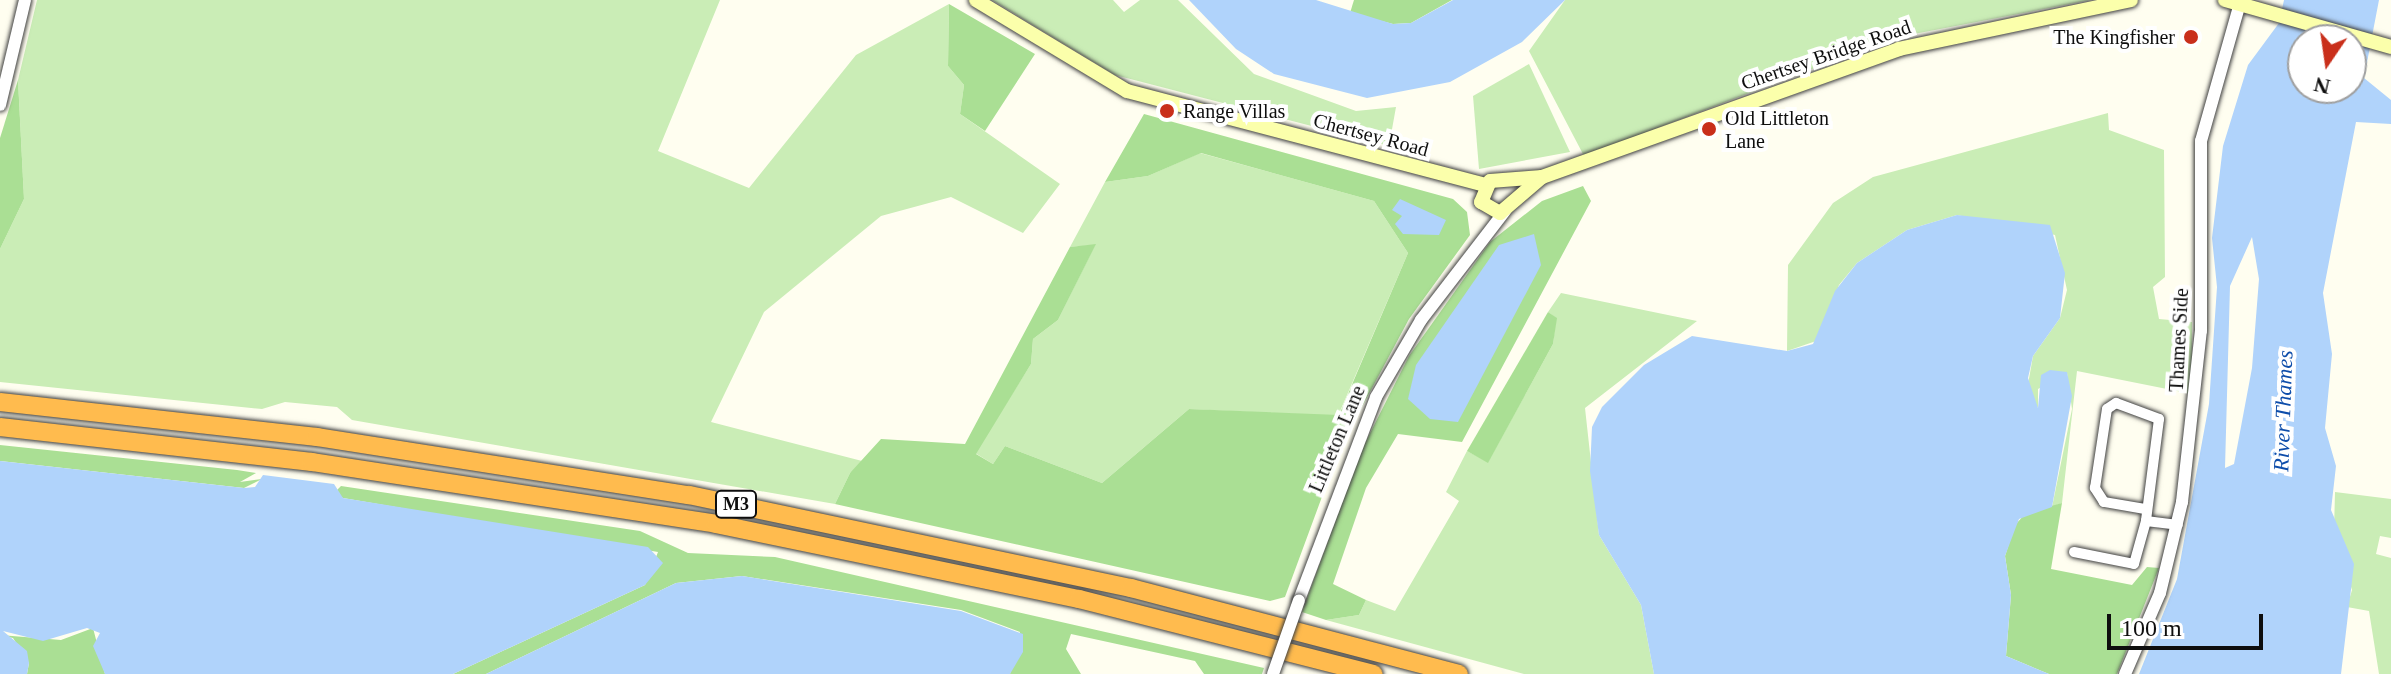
<!DOCTYPE html>
<html>
<head>
<meta charset="utf-8">
<style>
	body { margin:0 }
	#map { position:relative; width:2391px; height:674px; overflow:hidden; background:#fffef0; font-family:Georgia,serif }
	div>[style] { position:absolute }
	[style*='--x'] { left:calc(var(--x)*1px); top:calc(var(--y)*1px); width:calc(var(--w)*1px); rotate:calc(var(--a)*1deg) }
	.green>* { inset:0; background:#caedb6 }
	.forest>* { inset:0; background:#aadf94 }
	.water>* { inset:0; background:#b0d3fb }
	.roads { filter:drop-shadow(0 0 2px #414141) drop-shadow(0 0 2px #414141) }
	.minor>* { height:10px; margin:-5px; padding:0 5px; transform-origin:5px; border-radius:5px; background:#fff }
	.tertiary>* { height:12px; margin:-6px; padding:0 6px; transform-origin:6px; border-radius:6px; background:#fff }
	.secondary>* { height:14px; margin:-7px; padding:0 7px; transform-origin:7px; border-radius:7px; background:#fbffab }
	.motorway>* { height:18px; margin:-9px; padding:0 9px; transform-origin:9px; border-radius:9px; background:#ffbb4e }
	.bridges { filter:drop-shadow(0 0 2px #414141) drop-shadow(0 0 2px #414141) }
	.tertiary-bridge>* { height:12px; margin:-6px; padding:0 6px; transform-origin:6px; border-radius:6px; background:#fff }
	.dots>* { width:22px; height:22px; translate:-50% -50%; box-sizing:border-box; border:4px solid #fff; border-radius:50% }
	span { translate:-50% -50%; white-space:nowrap; text-align:center; line-height:1.15; -webkit-text-stroke:8px #fff; paint-order:stroke }
	.shield-label span { padding:2px 6px; background:#fff; border:2px solid; border-radius:6px; -webkit-text-stroke-width:0 }
	.shield-label { font-size:18px; color:#0e0e0e; font-weight:700 }
	.poi-label { font-size:20px; color:#0e0e0e }
	.right { translate:-100% -50%; text-align:right }
	.left { translate:0 -50%; text-align:left }
	.street-label { font-size:20px; color:#0e0e0e }
	.water-label { font-size:22px; color:#0e4daa; font-style:italic }
	.north { position:absolute; left:2287px; top:24px; width:80px; height:80px; box-sizing:border-box; background:#fff; border:2px solid #9f9f9f; border-radius:50%; rotate:193deg; font-size:22px; font-weight:700; line-height:32px; text-align:center; color:#0e0e0e }
	.north::after { content:''; display:block; margin:auto; width:28px; height:36px; background:#c92f1b; clip-path:polygon(50% 0,100% 100%,50% 72%,0 100%) }
	.scale { position:absolute; left:2107px; top:614px; width:156px; height:36px; box-sizing:border-box; border:4px solid #0e0e0e; border-top:0; padding-left:10px; font-size:24px; line-height:28px; white-space:nowrap; color:#0e0e0e; -webkit-text-stroke:6px #fff; paint-order:stroke }
</style>
</head>
<body>
<div id="map">
	<div class="green">
		<div style="clip-path:polygon(37px 0,720px 0,658px 151px,749px 188px,856px 55px,949px 4px,948px 66px,964px 85px,960px 114px,1060px 184px,1023px 233px,951px 197px,881px 216px,764px 312px,711px 422px,866px 462px,850px 473px,835px 504px,352px 420px,337px 407px,285px 402px,262px 409px,0 382px,0 249px,24px 199px,18px 80px)"></div>
		<div style="clip-path:polygon(992px 0,1113px 0,1124px 12px,1140px 0,1178px 0,1254px 74px,1356px 111px,1396px 107px,1389px 146px,1115px 75px)"></div>
		<div style="clip-path:polygon(1565px 0,2091px 0,1893px 38px,1584px 156px,1529px 51px)"></div>
		<div style="clip-path:polygon(1529px 64px,1570px 152px,1479px 169px,1473px 96px)"></div>
		<div style="clip-path:polygon(2108px 113px,2109px 130px,2164px 150px,2165px 277px,2153px 287px,2159px 319px,2192px 322px,2192px 394px,2077px 371px,2062px 503px,2052px 507px,2072px 409px,2067px 373px,2038px 389px,2038px 408px,2027px 390px,2033px 356px,2060px 318px,2067px 290px,2055px 235px,1957px 215px,1907px 230px,1857px 263px,1839px 285px,1819px 340px,1787px 351px,1788px 265px,1833px 203px,1873px 177px)"></div>
		<div style="clip-path:polygon(1200px 153px,1374px 201px,1408px 253px,1338px 416px,1189px 409px,1102px 483px,1005px 446px,993px 464px,975px 453px,1031px 364px,1033px 339px,1058px 320px,1095px 245px,1070px 247px,1105px 182px,1148px 176px)"></div>
		<div style="clip-path:polygon(1561px 293px,1697px 321px,1585px 408px,1599px 535px,1641px 605px,1654px 674px,1524px 674px,1326px 620px,1359px 615px,1366px 600px,1395px 611px,1459px 501px,1446px 492px,1467px 451px,1488px 462px,1553px 344px,1556px 318px,1548px 312px)"></div>
		<div style="clip-path:polygon(2335px 492px,2391px 499px,2391px 538px,2380px 536px,2376px 554px,2391px 558px,2391px 674px,2379px 674px,2369px 611px,2347px 607px,2352px 590px,2334px 531px)"></div>
	</div>
	<div class="forest">
		<div style="clip-path:polygon(1354px 0,1452px 0,1411px 23px,1393px 24px,1350px 13px)"></div>
		<div style="clip-path:polygon(949px 4px,1035px 54px,985px 131px,960px 114px,964px 85px,948px 66px)"></div>
		<div style="clip-path:polygon(18px 80px,24px 199px,0 249px,0 138px)"></div>
		<div style="clip-path:polygon(1144px 114px,1453px 199px,1467px 212px,1470px 235px,1409px 319px,1340px 448px,1285px 597px,1270px 601px,835px 504px,850px 473px,881px 439px,965px 444px,1070px 247px,1096px 244px,1058px 320px,1033px 339px,1031px 364px,976px 454px,993px 464px,1005px 446px,1102px 483px,1189px 409px,1339px 415px,1408px 253px,1374px 201px,1201px 153px,1148px 176px,1105px 182px)"></div>
		<div style="clip-path:polygon(1583px 186px,1591px 201px,1462px 442px,1398px 434px,1366px 488px,1333px 584px,1366px 600px,1359px 615px,1326px 620px,1302px 612px,1361px 451px,1409px 356px,1490px 242px,1542px 201px)"></div>
		<div style="clip-path:polygon(1548px 312px,1557px 318px,1553px 344px,1488px 463px,1467px 451px)"></div>
		<div style="clip-path:polygon(0 445px,237px 470px,256px 473px,240px 482px,262px 479px,244px 488px,0 461px)"></div>
		<div style="clip-path:polygon(341px 486px,640px 531px,688px 553px,775px 557px,1264px 668px,1262px 674px,1204px 674px,1195px 661px,1071px 634px,1066px 649px,1081px 674px,1010px 674px,1020px 632px,961px 610px,742px 576px,676px 583px,486px 674px,453px 674px,645px 585px,658px 552px,343px 498px,334px 493px)"></div>
		<div style="clip-path:polygon(2062px 503px,2051px 569px,2132px 585px,2147px 567px,2159px 568px,2117px 674px,2049px 674px,2006px 656px,2011px 595px,2005px 556px,2015px 525px,2026px 513px)"></div>
		<div style="clip-path:polygon(93px 628px,105px 674px,27px 674px,29px 663px,13px 638px,0 635px,61px 640px)"></div>
	</div>
	<div class="water">
		<div style="clip-path:polygon(1189px 0,1316px 0,1393px 24px,1411px 23px,1453px 0,1565px 0,1522px 42px,1450px 82px,1367px 98px,1274px 74px,1236px 49px)"></div>
		<div style="clip-path:polygon(evenodd,2284px 0,2379px 0,2364px 78px,2391px 100px,2391px 124px,2356px 122px,2323px 293px,2332px 354px,2325px 428px,2336px 466px,2331px 510px,2354px 564px,2341px 674px,2139px 674px,2177px 579px,2209px 404px,2217px 287px,2212px 238px,2223px 146px,2248px 65px,2279px 23px,2284px 0,2303px 40px,2351px 40px,2351px 88px,2303px 88px,2303px 40px,2284px 0,2252px 237px,2259px 279px,2252px 368px,2234px 464px,2225px 468px,2230px 286px,2252px 237px)"></div>
		<div style="clip-path:polygon(1400px 199px,1446px 220px,1439px 235px,1403px 234px,1395px 224px,1402px 216px,1392px 210px)"></div>
		<div style="clip-path:polygon(1957px 215px,2050px 225px,2065px 273px,2060px 318px,2033px 356px,2028px 378px,2038px 408px,2041px 375px,2050px 370px,2067px 372px,2072px 396px,2052px 507px,2019px 519px,2005px 556px,2011px 595px,2006px 656px,2049px 674px,1654px 674px,1641px 605px,1599px 535px,1590px 471px,1592px 427px,1602px 407px,1644px 365px,1692px 336px,1787px 351px,1813px 344px,1835px 291px,1857px 263px,1907px 230px)"></div>
		<div style="clip-path:polygon(1534px 234px,1541px 265px,1458px 422px,1430px 419px,1408px 399px,1416px 365px,1499px 245px)"></div>
		<div style="clip-path:polygon(0 461px,244px 488px,255px 487px,263px 475px,334px 484px,343px 498px,648px 547px,663px 563px,645px 585px,453px 674px,105px 674px,93px 646px,100px 633px,87px 628px,43px 641px,3px 631px,27px 651px,29px 663px,27px 674px,0 674px)"></div>
		<div style="clip-path:polygon(742px 576px,961px 611px,1023px 634px,1023px 652px,1010px 674px,486px 674px,676px 583px)"></div>
	</div>
	<div class="roads">
		<div class="minor">
			<div style="--x:2145;--y:509;--w:42;--a:-170.3"></div>
			<div style="--x:2104;--y:502;--w:17;--a:-123"></div>
			<div style="--x:2095;--y:488;--w:80;--a:-81.4"></div>
			<div style="--x:2107;--y:409;--w:11;--a:-34"></div>
			<div style="--x:2116;--y:403;--w:46;--a:20.4"></div>
			<div style="--x:2159;--y:419;--w:103;--a:97.3"></div>
			<div style="--x:2146;--y:521;--w:32;--a:7"></div>
			<div style="--x:2074;--y:552;--w:61;--a:11.3"></div>
			<div style="--x:2134;--y:564;--w:45;--a:-74.4"></div>
		</div>
		<div class="tertiary">
			<div style="--x:0;--y:105;--w:108;--a:-76.6"></div>
			<div style="--x:1299;--y:600;--w:217;--a:-69.2"></div>
			<div style="--x:1376;--y:397;--w:89;--a:-59.7"></div>
			<div style="--x:1421;--y:320;--w:138;--a:-52.4"></div>
			<div style="--x:2125;--y:674;--w:88;--a:-66.6"></div>
			<div style="--x:2160;--y:593;--w:94;--a:-76.4"></div>
			<div style="--x:2182;--y:502;--w:172;--a:-83.7"></div>
			<div style="--x:2201;--y:331;--w:190;--a:-90"></div>
			<div style="--x:2201;--y:141;--w:143;--a:-74.2"></div>
		</div>
		<div class="secondary">
			<div style="--x:976;--y:0;--w:176;--a:31.1"></div>
			<div style="--x:1127;--y:91;--w:371;--a:14.7"></div>
			<div style="--x:2225;--y:0;--w:173;--a:15.8"></div>
			<div style="--x:1542;--y:177;--w:52;--a:175.6"></div>
			<div style="--x:1490;--y:181;--w:23;--a:113"></div>
			<div style="--x:1481;--y:202;--w:22;--a:30"></div>
			<div style="--x:1500;--y:213;--w:55;--a:-40.6"></div>
			<div style="--x:1542;--y:177;--w:379;--a:-19.7"></div>
			<div style="--x:1899;--y:49;--w:237;--a:-11.9"></div>
		</div>
		<div class="motorway">
			<div style="--x:0;--y:402;--w:319;--a:6.3"></div>
			<div style="--x:317;--y:437;--w:376;--a:8.9"></div>
			<div style="--x:689;--y:495;--w:452;--a:11.9"></div>
			<div style="--x:1131;--y:588;--w:339;--a:14.7"></div>
			<div style="--x:0;--y:427;--w:314;--a:6.4"></div>
			<div style="--x:312;--y:462;--w:409;--a:8.7"></div>
			<div style="--x:716;--y:524;--w:371;--a:11.7"></div>
			<div style="--x:1079;--y:599;--w:304;--a:14.3"></div>
		</div>
	</div>
	<div class="bridges">
		<div class="tertiary-bridge">
			<div style="--x:1273;--y:674;--w:78;--a:-70.6"></div>
		</div>
	</div>
	<div class="dots">
		<div style="left:2191px;top:37px;background:#c92f1b"></div>
		<div style="left:1167px;top:111px;background:#c92f1b"></div>
		<div style="left:1709px;top:129px;background:#c92f1b"></div>
	</div>
	<div class="shield-label">
		<span style="left:736px;top:504px">M3</span>
	</div>
	<div class="poi-label">
		<span class="right" style="left:2175px;top:37px">The Kingfisher</span>
		<span class="left" style="left:1183px;top:111px">Range Villas</span>
		<span class="left" style="left:1725px;top:130px">Old Littleton<br>Lane</span>
	</div>
	<div class="street-label">
		<span style="left:1826px;top:55px;rotate:-19deg">Chertsey Bridge Road</span>
		<span style="left:1371px;top:135px;rotate:15deg">Chertsey Road</span>
		<span style="left:2179px;top:340px;rotate:-87deg">Thames Side</span>
		<span style="left:1337px;top:439px;rotate:-67deg">Littleton Lane</span>
	</div>
	<div class="water-label">
		<span style="left:2283px;top:411px;rotate:-88deg">River Thames</span>
	</div>
	<div class="north">N</div>
	<div class="scale">100 m</div>
</div>
</body>
</html>
